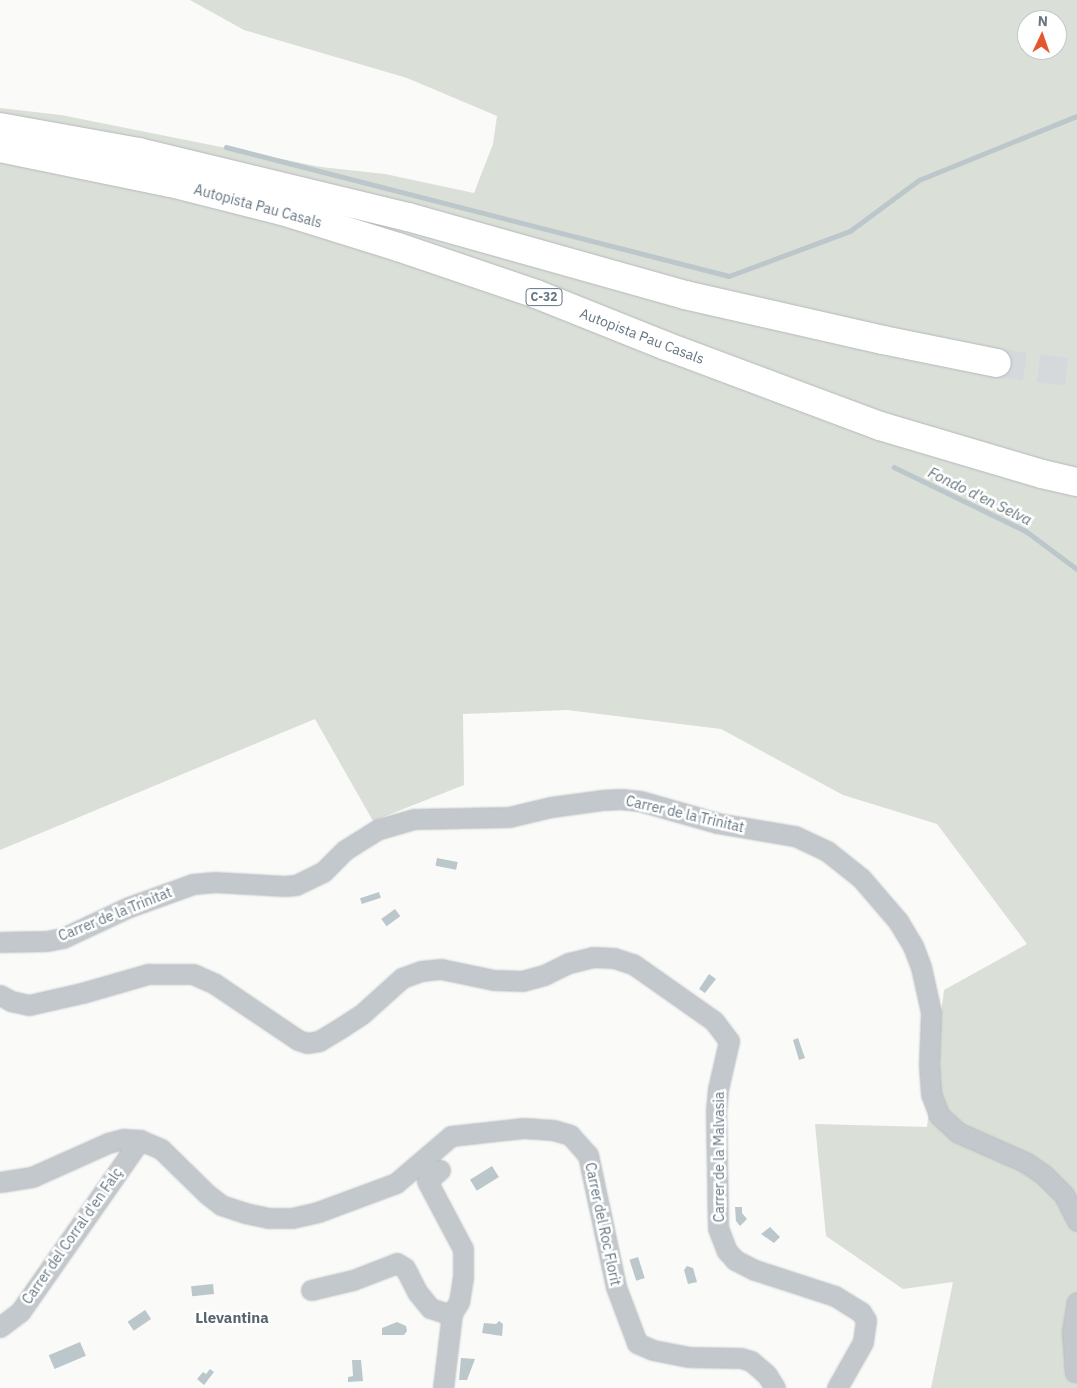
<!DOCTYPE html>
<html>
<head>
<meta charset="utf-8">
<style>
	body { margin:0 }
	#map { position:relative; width:1077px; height:1388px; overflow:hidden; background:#fafaf8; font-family:"IBM Plex Sans",sans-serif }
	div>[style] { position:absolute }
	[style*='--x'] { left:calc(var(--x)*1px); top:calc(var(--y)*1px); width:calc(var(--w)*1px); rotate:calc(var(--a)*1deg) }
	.green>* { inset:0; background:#dadfd7 }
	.water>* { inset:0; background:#bbc7cb; transform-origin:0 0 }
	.stream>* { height:4.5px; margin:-2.25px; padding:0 2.25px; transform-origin:2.25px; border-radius:2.25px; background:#bbc7cb }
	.highway-tunnel>* { height:28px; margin-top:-14px; transform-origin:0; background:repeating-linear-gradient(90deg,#d5d9db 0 28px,transparent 0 42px) }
	.roads { filter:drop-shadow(0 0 1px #b4b9bd) drop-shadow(0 0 1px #b4b9bd) }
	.minor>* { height:19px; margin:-9.5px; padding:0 9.5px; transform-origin:9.5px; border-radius:9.5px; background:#c3c8cc }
	.highway>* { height:28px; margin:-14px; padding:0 14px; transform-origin:14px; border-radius:14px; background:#fff }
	span { translate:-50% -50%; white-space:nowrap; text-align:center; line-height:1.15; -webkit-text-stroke:5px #fff; paint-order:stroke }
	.shield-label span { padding:1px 4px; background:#fff; border:1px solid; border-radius:4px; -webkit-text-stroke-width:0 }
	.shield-label { font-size:12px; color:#657683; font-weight:700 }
	.street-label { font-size:14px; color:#657683 }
	.water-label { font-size:15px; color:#60757c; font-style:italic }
	.neighbourhood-label { font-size:15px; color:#57646e; font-weight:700 }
	.north { position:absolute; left:1017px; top:10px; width:50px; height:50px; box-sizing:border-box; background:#fff; border:1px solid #c1c8cd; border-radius:50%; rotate:3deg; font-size:14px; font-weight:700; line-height:20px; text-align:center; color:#657683 }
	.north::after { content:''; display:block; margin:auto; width:18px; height:22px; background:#e4572e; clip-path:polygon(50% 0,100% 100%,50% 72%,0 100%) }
</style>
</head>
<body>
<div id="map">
	<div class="green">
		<div style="clip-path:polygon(evenodd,190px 0,1077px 0,1077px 1388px,931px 1388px,953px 1282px,903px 1289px,826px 1236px,815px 1124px,927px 1127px,944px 990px,1027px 944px,937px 824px,843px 795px,721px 729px,567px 710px,463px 714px,464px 785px,373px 821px,315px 719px,0 850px,0 108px,61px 115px,321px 167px,385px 174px,474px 193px,493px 144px,497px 116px,407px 78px,244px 30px,190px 0,1027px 20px,1057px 20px,1057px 50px,1027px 50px,1027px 20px)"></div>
	</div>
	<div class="water">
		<div style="left:437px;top:858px;width:21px;height:8px;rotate:11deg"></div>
		<div style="left:379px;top:892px;width:6px;height:20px;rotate:72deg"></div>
		<div style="left:395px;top:909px;width:9px;height:17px;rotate:54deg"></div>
		<div style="clip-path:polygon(709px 974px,716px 979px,705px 993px,699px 989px)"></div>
		<div style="clip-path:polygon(798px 1038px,805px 1058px,799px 1060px,793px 1040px)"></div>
		<div style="left:492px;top:1166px;width:13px;height:26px;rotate:58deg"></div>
		<div style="clip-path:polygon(735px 1207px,742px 1207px,742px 1213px,747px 1219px,740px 1226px,736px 1221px)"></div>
		<div style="clip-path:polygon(770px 1227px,780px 1237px,774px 1243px,761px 1234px)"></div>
		<div style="left:638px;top:1257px;width:22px;height:9px;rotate:72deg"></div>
		<div style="clip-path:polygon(687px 1266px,693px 1268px,697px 1282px,688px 1284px,684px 1270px)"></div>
		<div style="left:213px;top:1284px;width:10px;height:22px;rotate:84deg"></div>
		<div style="left:145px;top:1310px;width:11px;height:21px;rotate:56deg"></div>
		<div style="clip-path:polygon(499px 1321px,503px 1324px,502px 1336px,482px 1333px,484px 1323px,496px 1324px)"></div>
		<div style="clip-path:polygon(397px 1322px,406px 1326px,407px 1331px,404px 1335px,382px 1335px,382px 1328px)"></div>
		<div style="left:80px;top:1342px;width:15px;height:34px;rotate:67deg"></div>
		<div style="clip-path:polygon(461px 1358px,475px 1359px,467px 1380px,459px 1380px)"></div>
		<div style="clip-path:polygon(352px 1360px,361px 1360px,363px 1381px,348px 1382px,348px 1377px,353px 1376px)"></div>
		<div style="clip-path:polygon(210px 1369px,214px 1372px,204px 1385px,197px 1379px,203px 1372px,206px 1374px)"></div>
	</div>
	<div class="stream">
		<div style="--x:226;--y:147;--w:519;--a:14.38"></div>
		<div style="--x:729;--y:276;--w:129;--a:-20.4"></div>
		<div style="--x:850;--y:231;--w:86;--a:-36.5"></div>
		<div style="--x:919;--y:180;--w:170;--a:-22.1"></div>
		<div style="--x:894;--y:467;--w:147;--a:25.9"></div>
		<div style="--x:1026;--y:531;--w:64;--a:36.7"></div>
	</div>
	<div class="highway-tunnel">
		<div style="--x:997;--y:363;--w:81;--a:7.1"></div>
	</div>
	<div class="roads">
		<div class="minor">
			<div style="--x:0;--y:942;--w:47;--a:-1.2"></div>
			<div style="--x:47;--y:941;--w:16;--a:-11"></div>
			<div style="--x:63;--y:938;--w:73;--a:-25.2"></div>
			<div style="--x:129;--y:907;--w:68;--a:-19.8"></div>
			<div style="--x:193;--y:884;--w:22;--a:-5"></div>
			<div style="--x:215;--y:882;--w:70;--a:3.3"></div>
			<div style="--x:285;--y:886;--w:11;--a:-5"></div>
			<div style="--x:296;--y:885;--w:30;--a:-26"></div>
			<div style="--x:323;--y:872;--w:31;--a:-45"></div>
			<div style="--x:345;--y:850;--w:40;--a:-32"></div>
			<div style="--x:379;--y:829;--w:36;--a:-16"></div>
			<div style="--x:414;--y:819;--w:95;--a:-1.2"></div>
			<div style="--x:509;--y:817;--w:43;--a:-13.4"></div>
			<div style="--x:551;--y:807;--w:51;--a:-7.8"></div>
			<div style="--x:602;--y:800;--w:19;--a:-3"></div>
			<div style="--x:621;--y:799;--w:19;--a:6"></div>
			<div style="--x:640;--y:801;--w:80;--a:15.9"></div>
			<div style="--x:717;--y:823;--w:79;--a:9.5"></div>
			<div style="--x:795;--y:836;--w:35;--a:25"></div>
			<div style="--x:827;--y:851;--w:43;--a:38.5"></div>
			<div style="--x:861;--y:878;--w:57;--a:49.3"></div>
			<div style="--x:898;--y:921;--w:29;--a:59"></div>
			<div style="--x:913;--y:946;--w:22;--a:69"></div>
			<div style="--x:921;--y:967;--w:46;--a:77.5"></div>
			<div style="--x:931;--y:1012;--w:53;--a:92.2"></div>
			<div style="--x:929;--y:1065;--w:29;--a:86"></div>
			<div style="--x:931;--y:1094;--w:22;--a:69"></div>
			<div style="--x:939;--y:1115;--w:25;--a:43"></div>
			<div style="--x:957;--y:1132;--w:74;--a:23.8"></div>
			<div style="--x:1025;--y:1162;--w:23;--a:34"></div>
			<div style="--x:1044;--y:1175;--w:28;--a:45"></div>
			<div style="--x:1064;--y:1195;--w:29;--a:63"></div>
			<div style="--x:0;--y:995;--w:13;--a:29"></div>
			<div style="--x:11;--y:1001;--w:18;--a:13"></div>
			<div style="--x:29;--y:1005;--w:54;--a:-12.8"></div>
			<div style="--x:82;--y:993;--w:69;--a:-16.1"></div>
			<div style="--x:148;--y:974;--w:45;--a:0"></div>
			<div style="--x:193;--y:974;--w:24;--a:24"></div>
			<div style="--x:215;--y:984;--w:100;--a:34"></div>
			<div style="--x:298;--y:1040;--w:9;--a:18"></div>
			<div style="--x:307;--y:1043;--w:12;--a:-9"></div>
			<div style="--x:319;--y:1041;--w:23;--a:-31"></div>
			<div style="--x:339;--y:1029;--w:27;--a:-33"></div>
			<div style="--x:362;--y:1014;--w:54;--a:-42"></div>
			<div style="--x:402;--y:978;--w:20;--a:-20"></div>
			<div style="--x:421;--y:971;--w:20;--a:-6"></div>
			<div style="--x:441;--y:969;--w:54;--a:11.7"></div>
			<div style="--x:494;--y:980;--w:28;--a:2"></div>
			<div style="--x:522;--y:981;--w:23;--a:-15"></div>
			<div style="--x:544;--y:975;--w:28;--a:-26"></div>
			<div style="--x:569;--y:963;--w:25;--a:-14"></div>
			<div style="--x:593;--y:957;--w:21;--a:3"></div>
			<div style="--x:614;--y:958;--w:20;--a:18"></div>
			<div style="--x:633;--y:964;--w:99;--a:35.1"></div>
			<div style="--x:714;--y:1021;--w:25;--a:53"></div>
			<div style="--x:729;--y:1041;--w:49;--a:102.9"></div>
			<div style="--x:718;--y:1089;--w:22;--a:95"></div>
			<div style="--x:716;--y:1111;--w:117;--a:89"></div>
			<div style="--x:718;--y:1228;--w:25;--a:69"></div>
			<div style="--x:727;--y:1251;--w:12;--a:48"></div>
			<div style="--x:735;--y:1260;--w:22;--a:27"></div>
			<div style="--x:755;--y:1270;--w:84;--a:18"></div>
			<div style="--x:835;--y:1296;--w:31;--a:32"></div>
			<div style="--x:861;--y:1312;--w:9;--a:58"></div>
			<div style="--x:866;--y:1320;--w:22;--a:98"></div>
			<div style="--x:863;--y:1342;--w:53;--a:119.5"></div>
			<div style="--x:440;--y:1170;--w:17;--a:140"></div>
			<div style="--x:427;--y:1181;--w:77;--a:62.1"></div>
			<div style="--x:463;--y:1249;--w:28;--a:90"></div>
			<div style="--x:463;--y:1277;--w:25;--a:99"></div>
			<div style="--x:459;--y:1302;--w:13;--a:122"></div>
			<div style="--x:452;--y:1313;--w:76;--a:96.8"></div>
			<div style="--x:0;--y:1182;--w:32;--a:-9"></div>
			<div style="--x:32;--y:1177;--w:83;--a:-24.1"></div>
			<div style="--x:108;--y:1143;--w:16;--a:-15"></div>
			<div style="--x:123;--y:1139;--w:17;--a:3"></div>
			<div style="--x:140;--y:1140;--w:23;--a:23"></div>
			<div style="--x:161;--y:1149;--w:64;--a:44.4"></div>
			<div style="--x:207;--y:1194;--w:18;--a:38"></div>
			<div style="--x:221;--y:1205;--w:25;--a:18"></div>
			<div style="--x:245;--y:1213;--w:24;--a:12"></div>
			<div style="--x:268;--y:1218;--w:24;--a:0"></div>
			<div style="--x:292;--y:1218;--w:27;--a:-13"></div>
			<div style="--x:318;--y:1212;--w:83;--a:-20.4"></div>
			<div style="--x:396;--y:1183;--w:72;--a:-40.5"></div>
			<div style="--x:451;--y:1136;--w:73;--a:-6.3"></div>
			<div style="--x:524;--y:1128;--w:29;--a:4"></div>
			<div style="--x:553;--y:1130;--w:18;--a:16"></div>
			<div style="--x:570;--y:1135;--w:27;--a:48"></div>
			<div style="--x:588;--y:1155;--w:135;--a:78"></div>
			<div style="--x:616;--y:1287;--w:60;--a:69.4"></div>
			<div style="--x:637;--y:1343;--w:17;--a:24"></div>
			<div style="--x:653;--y:1350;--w:37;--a:11"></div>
			<div style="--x:689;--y:1357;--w:52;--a:1.1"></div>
			<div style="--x:741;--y:1358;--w:10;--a:17"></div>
			<div style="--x:751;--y:1361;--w:21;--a:41"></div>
			<div style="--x:767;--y:1375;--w:15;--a:58"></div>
			<div style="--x:311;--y:1290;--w:43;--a:-13.4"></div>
			<div style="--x:353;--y:1280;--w:47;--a:-21.1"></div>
			<div style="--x:397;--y:1263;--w:9;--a:32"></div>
			<div style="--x:405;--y:1268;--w:28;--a:63"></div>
			<div style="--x:418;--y:1293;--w:19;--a:51"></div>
			<div style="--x:430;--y:1308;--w:16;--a:18"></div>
			<div style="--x:445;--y:1313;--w:7;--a:0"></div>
			<div style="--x:0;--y:1327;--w:25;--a:-37"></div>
			<div style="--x:20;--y:1312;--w:210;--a:-55.1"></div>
			<div style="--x:1075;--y:1372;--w:39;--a:-94"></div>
			<div style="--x:1072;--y:1333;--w:31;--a:-81"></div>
		</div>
		<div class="highway">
			<div style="--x:0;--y:127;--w:141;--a:10.2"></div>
			<div style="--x:139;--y:152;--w:277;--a:13.6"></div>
			<div style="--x:408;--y:217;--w:288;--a:15.7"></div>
			<div style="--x:685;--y:295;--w:203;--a:12.8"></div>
			<div style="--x:883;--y:340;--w:116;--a:11.4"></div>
			<div style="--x:0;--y:148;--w:175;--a:11.6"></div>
			<div style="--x:171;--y:183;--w:114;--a:14.2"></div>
			<div style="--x:282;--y:211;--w:121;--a:17.2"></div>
			<div style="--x:398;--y:247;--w:146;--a:18.8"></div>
			<div style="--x:536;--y:294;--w:140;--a:21.8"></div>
			<div style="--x:666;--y:346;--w:228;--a:20.5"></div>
			<div style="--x:880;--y:426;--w:169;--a:16.5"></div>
			<div style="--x:1042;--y:474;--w:36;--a:13"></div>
		</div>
	</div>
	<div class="shield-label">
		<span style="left:544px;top:297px">C-32</span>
	</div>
	<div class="street-label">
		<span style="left:258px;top:206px;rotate:15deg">Autopista Pau Casals</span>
		<span style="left:642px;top:336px;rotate:21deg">Autopista Pau Casals</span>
		<span style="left:685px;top:814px;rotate:13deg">Carrer de la Trinitat</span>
		<span style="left:115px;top:914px;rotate:-22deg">Carrer de la Trinitat</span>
		<span style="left:719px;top:1157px;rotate:-90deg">Carrer de la Malvasia</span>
		<span style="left:603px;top:1224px;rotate:78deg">Carrer del Roc Florit</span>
		<span style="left:72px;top:1236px;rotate:-55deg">Carrer del Corral d'en Falç</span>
	</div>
	<div class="water-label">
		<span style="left:980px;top:496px;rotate:26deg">Fondo d'en Selva</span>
	</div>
	<div class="neighbourhood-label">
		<span style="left:232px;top:1318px">Llevantina</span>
	</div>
	<div class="north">N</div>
</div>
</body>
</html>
